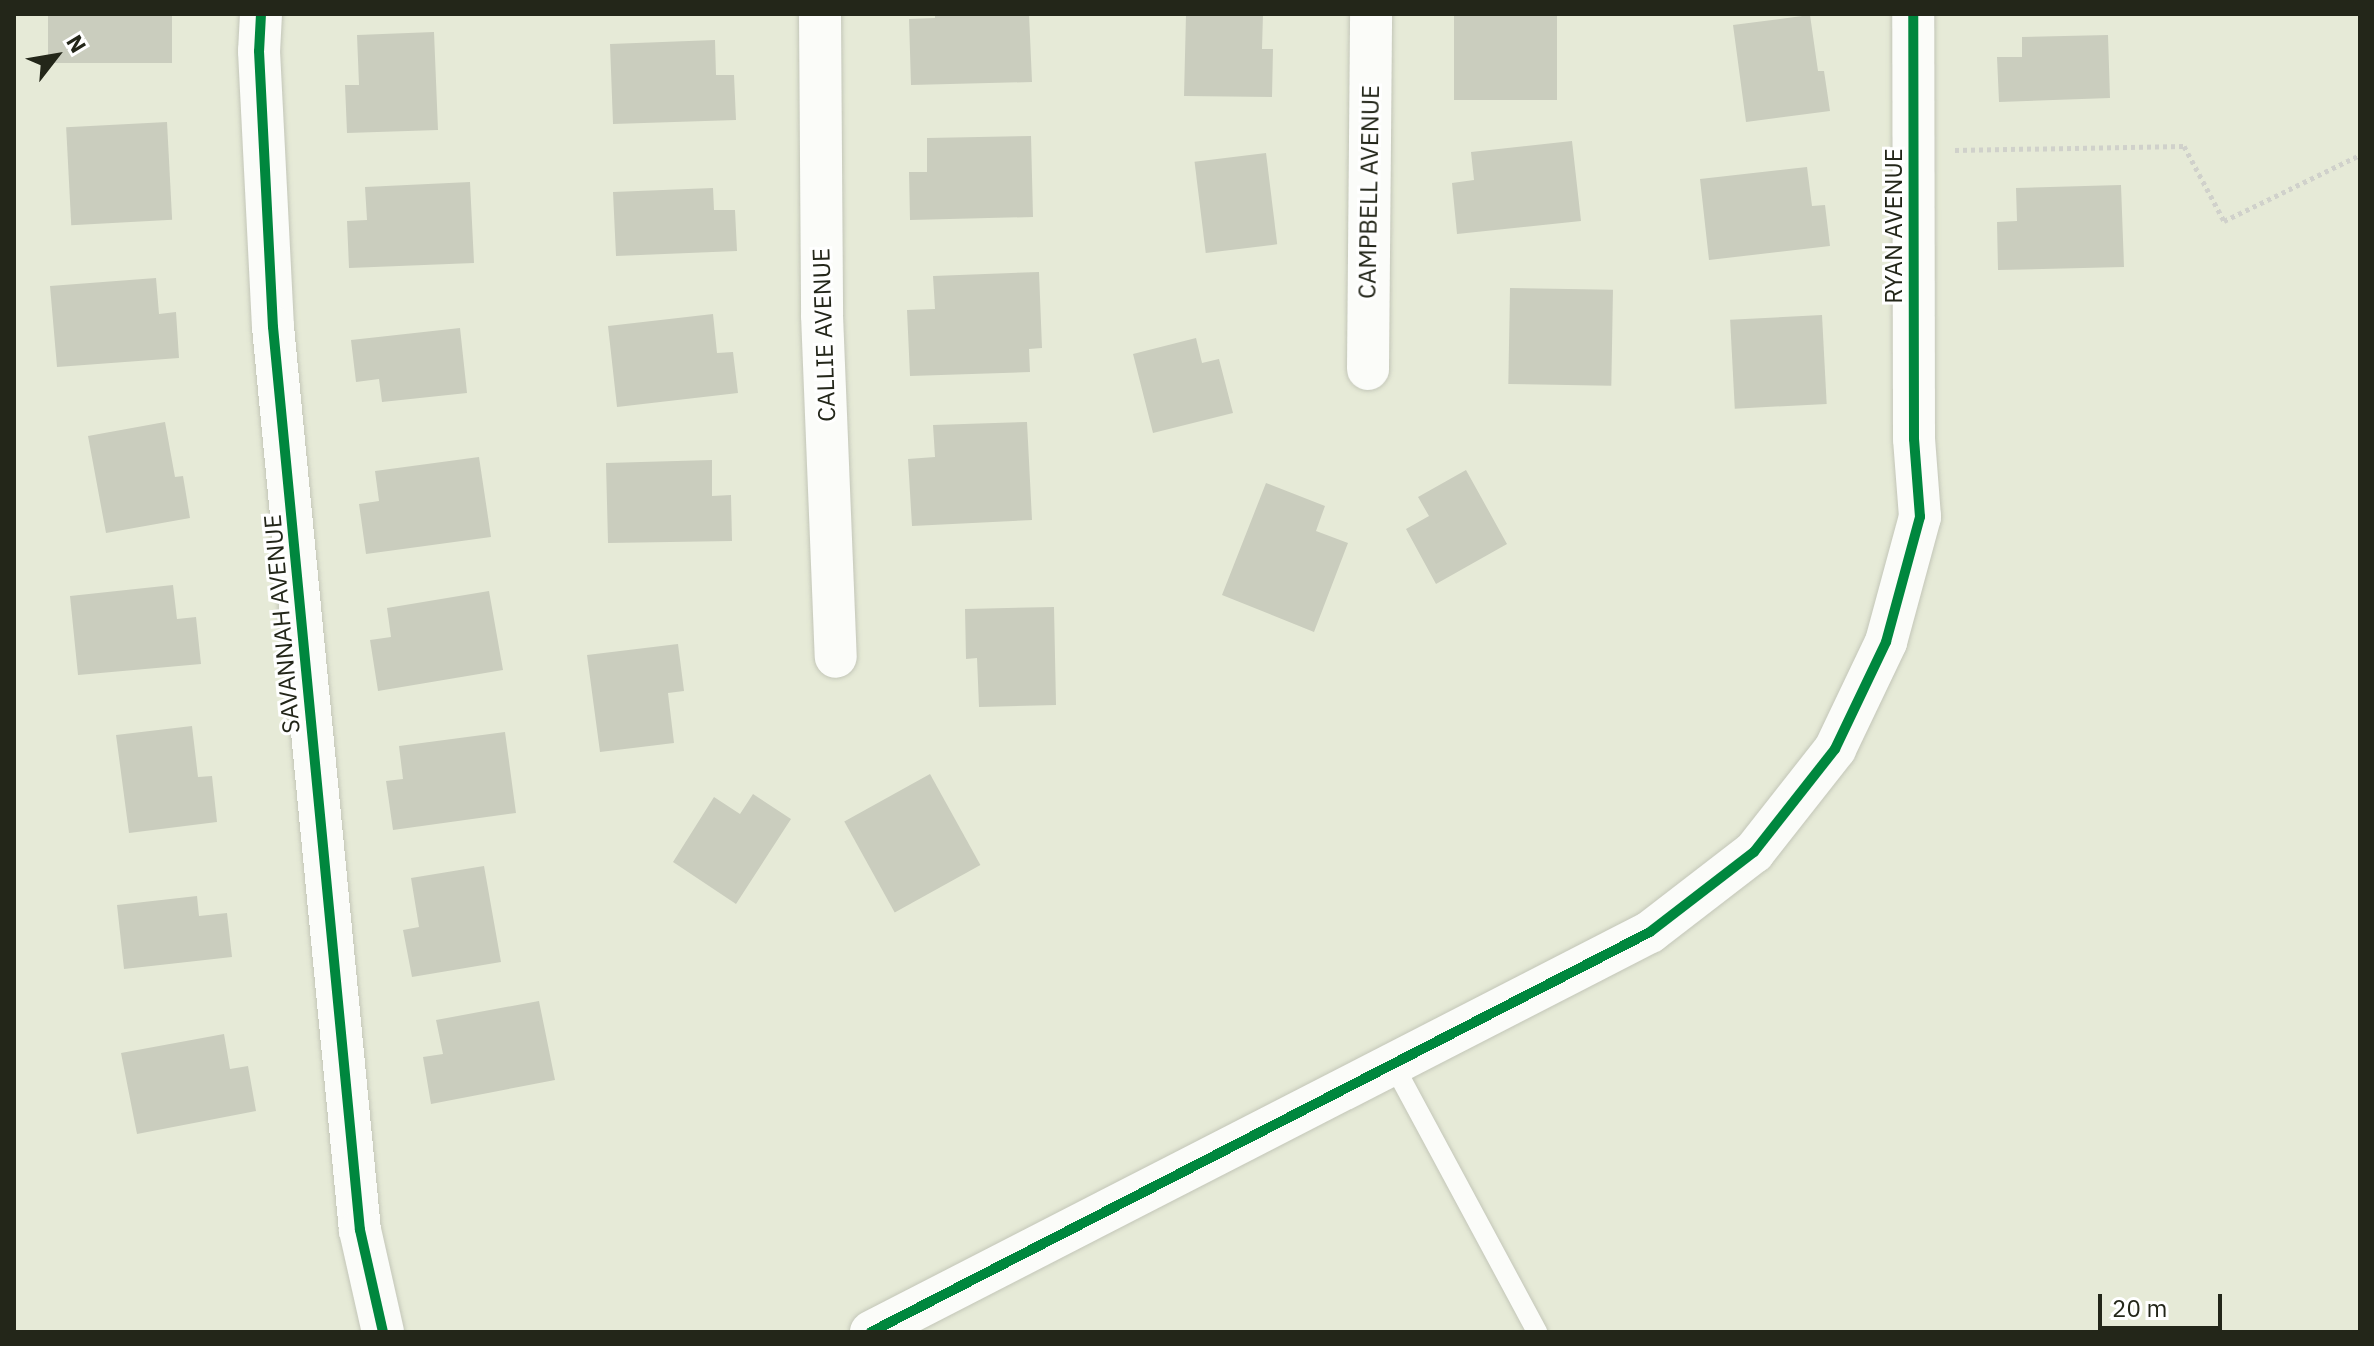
<!DOCTYPE html>
<html>
<head>
<meta charset="utf-8">
<style>
	body { margin:0 }
	#map { position:relative; width:2374px; height:1346px; overflow:hidden; background:#e6ead7; font-family:"IBM Plex Sans",sans-serif }
	div>[style] { position:absolute }
	[style*='--x'] { left:calc(var(--x)*1px); top:calc(var(--y)*1px); width:calc(var(--w)*1px); rotate:calc(var(--a)*1deg) }
	.building>* { inset:0; background:#cacdbe; transform-origin:0 0 }
	.path>* { height:5px; margin-top:-2.5px; transform-origin:0; background:repeating-linear-gradient(90deg,#d0d1cb 0 4px,transparent 0 8px) }
	.roads { filter:drop-shadow(0 0 2px #c3c6b8) drop-shadow(0 0 2px #c3c6b8) }
	.service>* { height:20px; margin:-10px; padding:0 10px; transform-origin:10px; border-radius:10px; background:#fbfcf9 }
	.minor>* { height:42px; margin:-21px; padding:0 21px; transform-origin:21px; border-radius:21px; background:#fbfcf9 }
	.cycleway>* { height:10px; margin:-5px; padding:0 5px; transform-origin:5px; border-radius:5px; background:#00873e }
	span { translate:-50% -50%; white-space:nowrap; text-align:center; line-height:1.15; -webkit-text-stroke:6px #fff; paint-order:stroke }
	.street-label { font-size:24px; color:#232619 }
	.frame { position:absolute; inset:0; border:16px solid #232619; pointer-events:none }
	.north { position:absolute; left:16px; top:16px; width:80px; height:80px; -webkit-text-stroke:6px #fff; paint-order:stroke; rotate:59deg; font-size:22px; font-weight:700; line-height:32px; text-align:center; color:#232619 }
	.north::after { content:''; display:block; margin:auto; width:28px; height:36px; background:#232619; clip-path:polygon(50% 0,100% 100%,50% 72%,0 100%) }
	.scale { position:absolute; left:2098px; top:1294px; width:124px; height:36px; box-sizing:border-box; border:4px solid #232619; border-top:0; padding-left:10px; font-size:24px; line-height:28px; white-space:nowrap; color:#232619; -webkit-text-stroke:6px #fff; paint-order:stroke }
</style>
</head>
<body>
<div id="map">
	<div class="building">
		<div style="left:48px;top:14px;width:124px;height:49px"></div>
		<div style="clip-path:polygon(935px 14px,1029px 14px,1032px 82px,911px 85px,909px 19px,935px 18px)"></div>
		<div style="clip-path:polygon(1186px 14px,1263px 14px,1262px 49px,1273px 49px,1272px 97px,1184px 96px)"></div>
		<div style="left:1454px;top:14px;width:103px;height:86px"></div>
		<div style="clip-path:polygon(1810px 15px,1818px 71px,1824px 71px,1830px 111px,1746px 122px,1733px 25px)"></div>
		<div style="clip-path:polygon(434px 32px,438px 130px,347px 133px,345px 85px,359px 85px,357px 35px)"></div>
		<div style="clip-path:polygon(2108px 35px,2110px 98px,1999px 102px,1997px 57px,2022px 57px,2022px 37px)"></div>
		<div style="clip-path:polygon(715px 40px,716px 75px,734px 75px,736px 120px,613px 124px,610px 44px)"></div>
		<div style="left:167px;top:122px;width:98px;height:101px;rotate:87deg"></div>
		<div style="clip-path:polygon(1031px 136px,1033px 217px,910px 220px,909px 172px,927px 172px,927px 138px)"></div>
		<div style="clip-path:polygon(1572px 141px,1581px 221px,1457px 234px,1452px 183px,1474px 180px,1471px 152px)"></div>
		<div style="left:1266px;top:153px;width:92px;height:72px;rotate:83deg"></div>
		<div style="clip-path:polygon(1807px 167px,1812px 206px,1825px 205px,1830px 246px,1709px 260px,1700px 179px)"></div>
		<div style="clip-path:polygon(470px 182px,474px 263px,349px 268px,347px 221px,367px 220px,365px 187px)"></div>
		<div style="clip-path:polygon(2121px 185px,2124px 267px,1998px 270px,1997px 222px,2017px 221px,2016px 188px)"></div>
		<div style="clip-path:polygon(713px 188px,714px 210px,735px 210px,737px 251px,616px 256px,613px 192px)"></div>
		<div style="clip-path:polygon(1039px 272px,1042px 348px,1029px 349px,1030px 372px,910px 376px,907px 310px,935px 309px,933px 276px)"></div>
		<div style="clip-path:polygon(156px 278px,159px 314px,176px 312px,179px 358px,57px 367px,50px 286px)"></div>
		<div style="left:1510px;top:288px;width:103px;height:96px;rotate:1deg"></div>
		<div style="clip-path:polygon(713px 314px,717px 353px,733px 352px,738px 393px,617px 407px,608px 326px)"></div>
		<div style="left:1822px;top:315px;width:89px;height:92px;rotate:87deg"></div>
		<div style="clip-path:polygon(460px 328px,467px 393px,382px 402px,379px 379px,356px 382px,351px 340px)"></div>
		<div style="clip-path:polygon(1196px 338px,1202px 363px,1219px 359px,1233px 413px,1153px 433px,1133px 354px)"></div>
		<div style="clip-path:polygon(165px 422px,175px 477px,183px 476px,190px 518px,106px 533px,88px 436px)"></div>
		<div style="clip-path:polygon(1027px 422px,1032px 520px,912px 526px,908px 459px,935px 457px,933px 425px)"></div>
		<div style="clip-path:polygon(479px 457px,491px 537px,366px 554px,359px 504px,379px 501px,375px 471px)"></div>
		<div style="clip-path:polygon(712px 460px,712px 496px,731px 495px,732px 541px,608px 543px,606px 463px)"></div>
		<div style="clip-path:polygon(1466px 470px,1507px 544px,1436px 584px,1406px 529px,1429px 516px,1418px 497px)"></div>
		<div style="clip-path:polygon(1266px 483px,1325px 506px,1316px 531px,1348px 543px,1314px 632px,1222px 595px)"></div>
		<div style="clip-path:polygon(173px 585px,177px 619px,196px 617px,201px 664px,78px 675px,70px 596px)"></div>
		<div style="clip-path:polygon(489px 591px,503px 670px,378px 691px,370px 640px,391px 637px,387px 608px)"></div>
		<div style="clip-path:polygon(1054px 607px,1056px 705px,979px 707px,977px 658px,966px 659px,965px 609px)"></div>
		<div style="clip-path:polygon(678px 644px,684px 691px,668px 693px,674px 743px,600px 752px,587px 655px)"></div>
		<div style="clip-path:polygon(192px 726px,198px 777px,212px 776px,217px 822px,129px 833px,116px 735px)"></div>
		<div style="clip-path:polygon(505px 732px,516px 813px,393px 830px,386px 781px,403px 779px,399px 746px)"></div>
		<div style="left:930px;top:774px;width:104px;height:98px;rotate:61deg"></div>
		<div style="clip-path:polygon(753px 794px,791px 819px,736px 904px,673px 862px,714px 797px,740px 814px)"></div>
		<div style="clip-path:polygon(484px 866px,501px 962px,412px 977px,403px 930px,419px 927px,411px 878px)"></div>
		<div style="clip-path:polygon(197px 896px,199px 916px,227px 913px,232px 957px,124px 969px,117px 905px)"></div>
		<div style="clip-path:polygon(539px 1001px,555px 1080px,431px 1104px,423px 1057px,443px 1054px,436px 1020px)"></div>
		<div style="clip-path:polygon(224px 1034px,230px 1069px,248px 1066px,256px 1111px,137px 1134px,121px 1053px)"></div>
	</div>
	<div class="path">
		<div style="--x:1955;--y:150;--w:229;--a:-1"></div>
		<div style="--x:2184;--y:146;--w:85;--a:61.9"></div>
		<div style="--x:2224;--y:221;--w:151;--a:-25.9"></div>
	</div>
	<div class="roads">
		<div class="service">
			<div style="--x:1394;--y:1066;--w:302;--a:61.7"></div>
		</div>
		<div class="minor">
			<div style="--x:261;--y:14;--w:37;--a:93"></div>
			<div style="--x:259;--y:51;--w:276;--a:87.1"></div>
			<div style="--x:273;--y:327;--w:907;--a:84.5"></div>
			<div style="--x:360;--y:1230;--w:105;--a:77.3"></div>
			<div style="--x:820;--y:14;--w:301;--a:89.6"></div>
			<div style="--x:822;--y:315;--w:342;--a:87.7"></div>
			<div style="--x:1368;--y:369;--w:355;--a:-89.5"></div>
			<div style="--x:871;--y:1332;--w:876;--a:-27.18"></div>
			<div style="--x:1650;--y:932;--w:131;--a:-37.6"></div>
			<div style="--x:1754;--y:852;--w:131;--a:-51.8"></div>
			<div style="--x:1835;--y:749;--w:119;--a:-64.5"></div>
			<div style="--x:1886;--y:642;--w:130;--a:-74.8"></div>
			<div style="--x:1920;--y:517;--w:78;--a:-94.4"></div>
			<div style="--x:1914;--y:439;--w:425;--a:-90.1"></div>
		</div>
	</div>
	<div class="cycleway">
		<div style="--x:261;--y:14;--w:37;--a:93"></div>
		<div style="--x:259;--y:51;--w:276;--a:87.1"></div>
		<div style="--x:273;--y:327;--w:907;--a:84.5"></div>
		<div style="--x:360;--y:1230;--w:105;--a:77.3"></div>
		<div style="--x:871;--y:1332;--w:876;--a:-27.18"></div>
		<div style="--x:1650;--y:932;--w:131;--a:-37.6"></div>
		<div style="--x:1754;--y:852;--w:131;--a:-51.8"></div>
		<div style="--x:1835;--y:749;--w:119;--a:-64.5"></div>
		<div style="--x:1886;--y:642;--w:130;--a:-74.8"></div>
		<div style="--x:1920;--y:517;--w:78;--a:-94.4"></div>
		<div style="--x:1914;--y:439;--w:425;--a:-90.1"></div>
	</div>
	<div class="street-label">
		<span style="left:1369px;top:192px;rotate:-89deg">CAMPBELL AVENUE</span>
		<span style="left:1894px;top:226px;rotate:-90deg">RYAN AVENUE</span>
		<span style="left:824px;top:335px;rotate:-92deg">CALLIE AVENUE</span>
		<span style="left:282px;top:624px;rotate:-95deg">SAVANNAH AVENUE</span>
	</div>
	<div class="frame"></div>
	<div class="north">N</div>
	<div class="scale">20 m</div>
</div>
</body>
</html>
